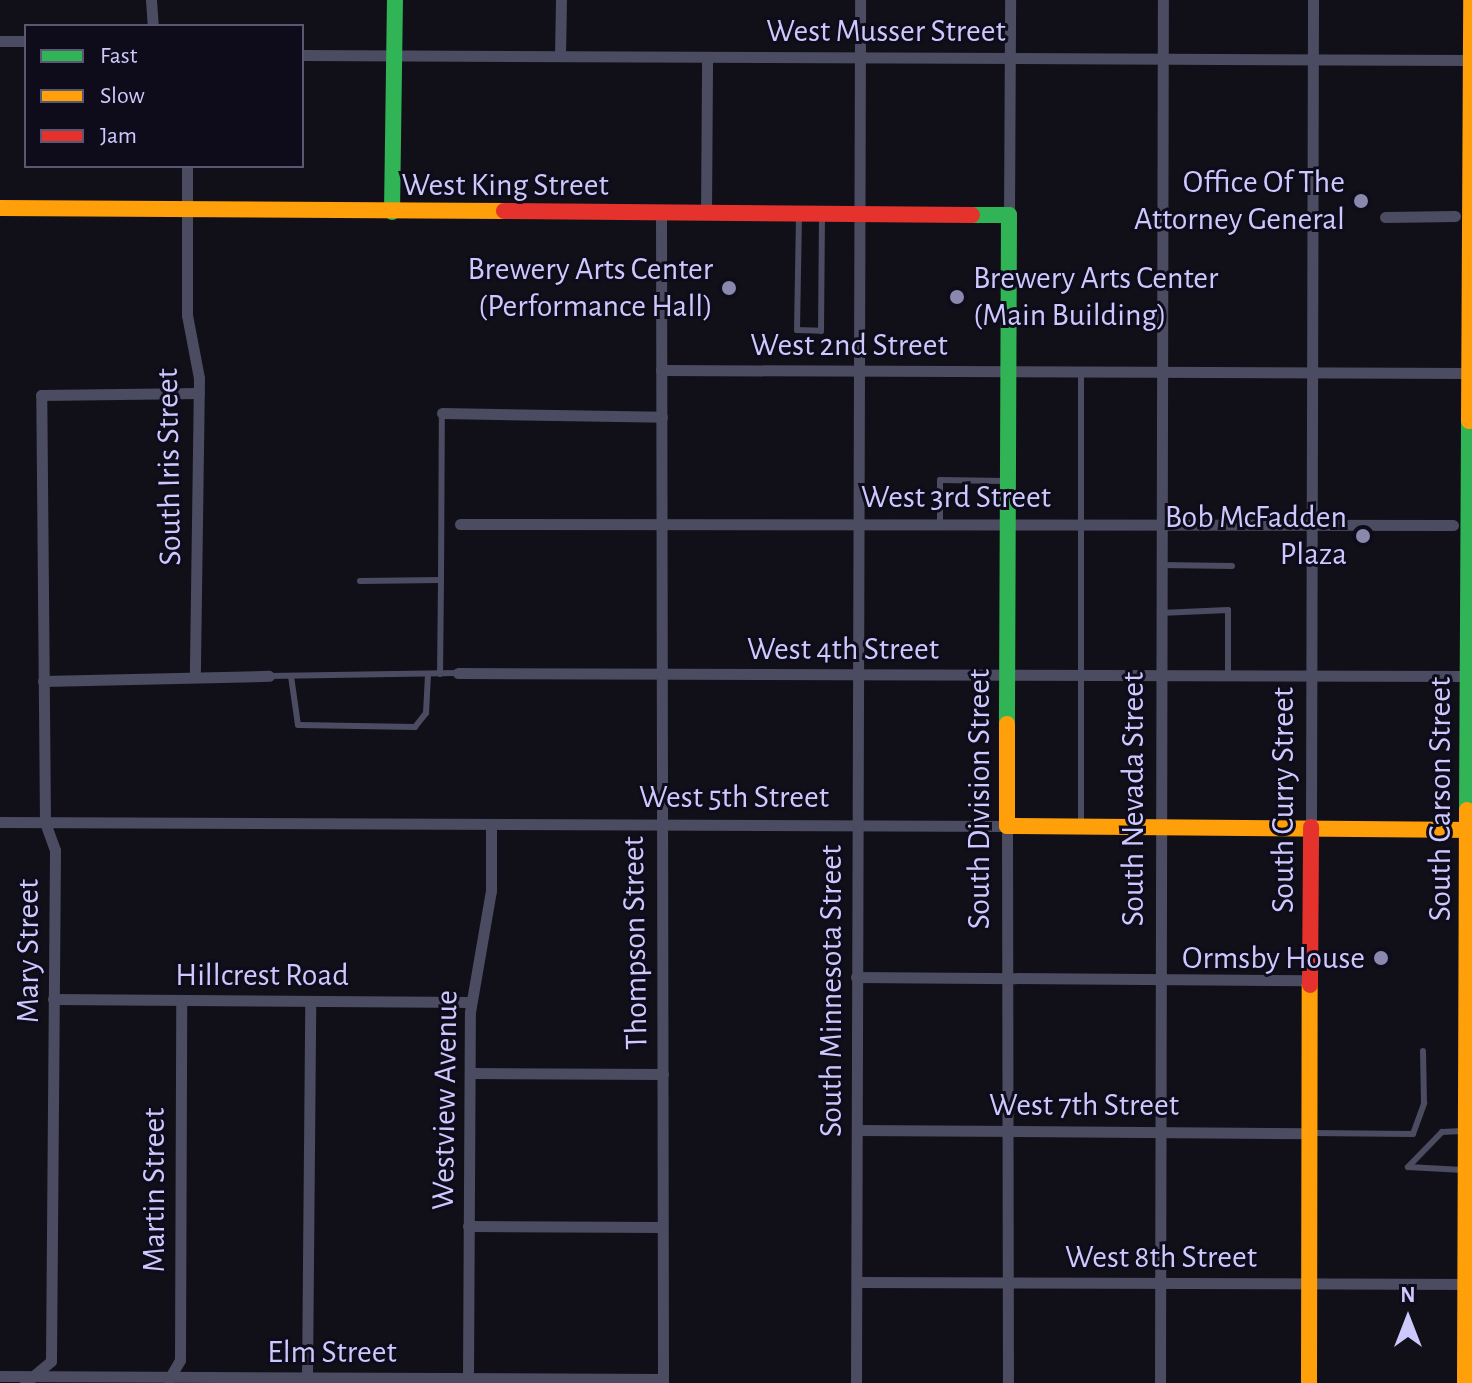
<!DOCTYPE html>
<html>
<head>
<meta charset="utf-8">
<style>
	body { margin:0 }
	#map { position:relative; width:1472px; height:1383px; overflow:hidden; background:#111018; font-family:"Alegreya Sans",sans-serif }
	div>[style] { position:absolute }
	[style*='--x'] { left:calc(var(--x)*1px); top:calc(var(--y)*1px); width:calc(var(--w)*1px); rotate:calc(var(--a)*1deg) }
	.lane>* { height:6px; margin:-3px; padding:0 3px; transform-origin:3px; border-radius:3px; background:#4b4b61 }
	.street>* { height:11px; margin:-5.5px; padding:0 5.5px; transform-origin:5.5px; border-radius:5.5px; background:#4b4b61 }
	.fast>* { height:16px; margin:-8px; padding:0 8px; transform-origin:8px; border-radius:8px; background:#30b455 }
	.slow>* { height:16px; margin:-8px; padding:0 8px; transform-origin:8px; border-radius:8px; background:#ff9f0a }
	.jam>* { height:16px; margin:-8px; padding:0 8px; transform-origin:8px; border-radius:8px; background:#e5322d }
	.dots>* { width:22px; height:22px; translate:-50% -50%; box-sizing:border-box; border:4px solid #0e0c1b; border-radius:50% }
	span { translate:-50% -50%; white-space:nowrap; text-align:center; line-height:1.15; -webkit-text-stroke:6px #0e0c1b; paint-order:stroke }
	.street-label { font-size:32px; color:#cdc8fd }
	.poi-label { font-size:32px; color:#cdc8fd }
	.right { translate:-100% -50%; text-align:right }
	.left { translate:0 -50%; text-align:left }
	.legend { position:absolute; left:24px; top:24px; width:280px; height:144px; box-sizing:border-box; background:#0e0c1b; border:2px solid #5a5775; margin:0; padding:10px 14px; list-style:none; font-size:24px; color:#cdc8fd }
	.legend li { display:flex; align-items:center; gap:16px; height:40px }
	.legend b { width:40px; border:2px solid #5a5775 }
	.north { position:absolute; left:1368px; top:1279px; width:80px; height:80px; -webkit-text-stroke:6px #0e0c1b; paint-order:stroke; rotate:0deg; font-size:22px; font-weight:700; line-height:32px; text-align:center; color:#cdc8fd }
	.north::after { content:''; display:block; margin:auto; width:28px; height:36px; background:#cdc8fd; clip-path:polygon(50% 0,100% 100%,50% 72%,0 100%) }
</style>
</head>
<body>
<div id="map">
	<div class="lane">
		<div style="--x:799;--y:215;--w:115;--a:91"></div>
		<div style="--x:797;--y:330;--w:24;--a:2"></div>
		<div style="--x:821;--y:331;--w:117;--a:-89.5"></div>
		<div style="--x:940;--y:523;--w:43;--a:-90"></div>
		<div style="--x:940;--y:480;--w:65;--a:0.9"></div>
		<div style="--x:1160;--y:565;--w:72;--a:0.8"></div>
		<div style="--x:441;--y:580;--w:167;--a:-89.7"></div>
		<div style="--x:360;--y:581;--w:81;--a:-0.7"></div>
		<div style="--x:441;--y:580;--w:94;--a:90.6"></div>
		<div style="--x:1160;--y:613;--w:68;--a:-2.5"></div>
		<div style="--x:1228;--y:610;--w:65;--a:90"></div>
		<div style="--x:269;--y:676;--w:188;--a:-0.9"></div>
		<div style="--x:291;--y:676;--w:49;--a:81.9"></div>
		<div style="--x:298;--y:725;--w:117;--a:1"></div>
		<div style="--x:415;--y:727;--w:18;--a:-52"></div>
		<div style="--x:426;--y:713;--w:39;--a:-87"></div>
		<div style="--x:1081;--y:824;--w:452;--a:-90"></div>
		<div style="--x:1462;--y:1131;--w:20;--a:177"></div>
		<div style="--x:1442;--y:1132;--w:49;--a:134.2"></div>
		<div style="--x:1408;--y:1167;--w:55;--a:3.1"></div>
		<div style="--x:1311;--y:1133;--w:102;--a:0.6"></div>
		<div style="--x:1413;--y:1134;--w:33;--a:-70"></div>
		<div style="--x:1424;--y:1103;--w:52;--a:-91.1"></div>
	</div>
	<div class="street">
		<div style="--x:151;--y:0;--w:26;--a:86"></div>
		<div style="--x:0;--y:41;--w:26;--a:0"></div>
		<div style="--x:302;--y:55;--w:1168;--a:0.25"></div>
		<div style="--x:560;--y:56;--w:56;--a:-89"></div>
		<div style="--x:187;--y:166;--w:149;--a:90"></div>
		<div style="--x:187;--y:315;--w:64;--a:79.2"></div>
		<div style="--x:199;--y:378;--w:299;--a:90.8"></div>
		<div style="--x:661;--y:214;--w:1169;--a:89.9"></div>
		<div style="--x:706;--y:214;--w:157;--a:-89.6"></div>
		<div style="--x:1009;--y:215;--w:215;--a:-89.7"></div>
		<div style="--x:1385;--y:217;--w:70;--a:-0.8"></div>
		<div style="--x:661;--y:370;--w:808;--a:0.21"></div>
		<div style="--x:442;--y:413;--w:220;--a:1"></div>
		<div style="--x:460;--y:524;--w:993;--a:0.06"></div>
		<div style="--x:458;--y:673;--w:1010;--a:0.17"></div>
		<div style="--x:43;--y:681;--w:226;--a:-1.3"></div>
		<div style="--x:0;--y:822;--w:1007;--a:0.23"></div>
		<div style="--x:1007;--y:826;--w:557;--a:89.9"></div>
		<div style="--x:1311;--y:827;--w:827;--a:-89.86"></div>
		<div style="--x:856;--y:977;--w:455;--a:0.4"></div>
		<div style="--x:53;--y:999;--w:418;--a:0.4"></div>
		<div style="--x:470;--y:1073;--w:193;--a:0.3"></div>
		<div style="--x:857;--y:1130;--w:454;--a:0.4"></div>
		<div style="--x:468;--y:1226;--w:193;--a:0.3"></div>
		<div style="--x:857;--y:1282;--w:614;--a:0.19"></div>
		<div style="--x:0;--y:1376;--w:663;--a:0.26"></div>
		<div style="--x:307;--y:1377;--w:376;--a:-89.5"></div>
		<div style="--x:468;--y:1378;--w:366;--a:-89.7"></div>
		<div style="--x:470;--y:1012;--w:123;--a:-80.2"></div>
		<div style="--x:491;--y:891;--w:67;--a:-90"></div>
		<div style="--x:169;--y:1379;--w:22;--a:-60"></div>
		<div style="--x:180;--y:1360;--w:360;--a:-89.8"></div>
		<div style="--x:25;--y:1383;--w:34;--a:-40"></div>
		<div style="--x:51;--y:1361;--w:511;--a:-89.55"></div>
		<div style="--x:55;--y:850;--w:30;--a:-110"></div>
		<div style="--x:45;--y:822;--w:427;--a:-90.5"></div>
		<div style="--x:41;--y:395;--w:158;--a:-0.7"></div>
		<div style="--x:856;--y:1383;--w:1383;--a:-89.83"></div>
		<div style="--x:1160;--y:1383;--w:1383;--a:-89.88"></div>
	</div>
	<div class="fast">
		<div style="--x:392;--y:212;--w:212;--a:-89.2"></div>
		<div style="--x:972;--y:215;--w:37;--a:0"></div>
		<div style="--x:1009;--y:215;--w:509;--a:90.23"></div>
		<div style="--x:1467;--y:810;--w:389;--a:-89.7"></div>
	</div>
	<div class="slow">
		<div style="--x:0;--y:208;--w:504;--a:0.34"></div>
		<div style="--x:1469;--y:421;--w:421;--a:-89.7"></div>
		<div style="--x:1007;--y:724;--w:102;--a:90"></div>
		<div style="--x:1007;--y:826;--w:465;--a:0.5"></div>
		<div style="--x:1309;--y:1383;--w:398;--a:-89.9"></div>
		<div style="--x:1465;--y:1383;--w:573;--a:-89.8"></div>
	</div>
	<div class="jam">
		<div style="--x:504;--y:211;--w:468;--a:0.5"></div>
		<div style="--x:1310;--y:985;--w:158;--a:-89.6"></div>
	</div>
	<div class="dots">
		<div style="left:1361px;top:201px;background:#8b88ad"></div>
		<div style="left:729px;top:288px;background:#8b88ad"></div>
		<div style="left:957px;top:297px;background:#8b88ad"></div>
		<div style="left:1363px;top:536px;background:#8b88ad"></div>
		<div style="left:1381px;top:958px;background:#8b88ad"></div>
	</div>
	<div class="street-label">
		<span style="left:886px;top:31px">West Musser Street</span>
		<span style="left:505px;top:185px">West King Street</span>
		<span style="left:849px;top:345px">West 2nd Street</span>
		<span style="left:169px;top:467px;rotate:-91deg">South Iris Street</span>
		<span style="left:956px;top:497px">West 3rd Street</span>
		<span style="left:843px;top:649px">West 4th Street</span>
		<span style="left:734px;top:797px">West 5th Street</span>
		<span style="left:979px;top:799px;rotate:-90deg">South Division Street</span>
		<span style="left:1133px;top:799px;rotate:-90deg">South Nevada Street</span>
		<span style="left:1440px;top:799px;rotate:-90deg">South Carson Street</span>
		<span style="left:1283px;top:800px;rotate:-90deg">South Curry Street</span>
		<span style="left:635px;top:943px;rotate:-91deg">Thompson Street</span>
		<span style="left:28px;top:951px;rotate:-90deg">Mary Street</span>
		<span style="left:262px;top:975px">Hillcrest Road</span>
		<span style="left:831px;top:991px;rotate:-90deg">South Minnesota Street</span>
		<span style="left:445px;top:1100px;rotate:-89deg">Westview Avenue</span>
		<span style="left:1084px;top:1105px">West 7th Street</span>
		<span style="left:154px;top:1190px;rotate:-90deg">Martin Street</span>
		<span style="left:1161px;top:1257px">West 8th Street</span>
		<span style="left:332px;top:1352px">Elm Street</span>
	</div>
	<div class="poi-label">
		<span class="right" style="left:1345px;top:201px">Office Of The<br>Attorney General</span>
		<span class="right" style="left:713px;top:288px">Brewery Arts Center<br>(Performance Hall)</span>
		<span class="left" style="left:973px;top:297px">Brewery Arts Center<br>(Main Building)</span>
		<span class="right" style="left:1347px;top:536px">Bob McFadden<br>Plaza</span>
		<span class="right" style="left:1365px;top:958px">Ormsby House</span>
	</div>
	<ul class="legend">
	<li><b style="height:10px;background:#30b455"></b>Fast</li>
	<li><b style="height:10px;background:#ff9f0a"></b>Slow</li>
	<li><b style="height:10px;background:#e5322d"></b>Jam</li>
	</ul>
	<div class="north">N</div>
</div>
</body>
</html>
